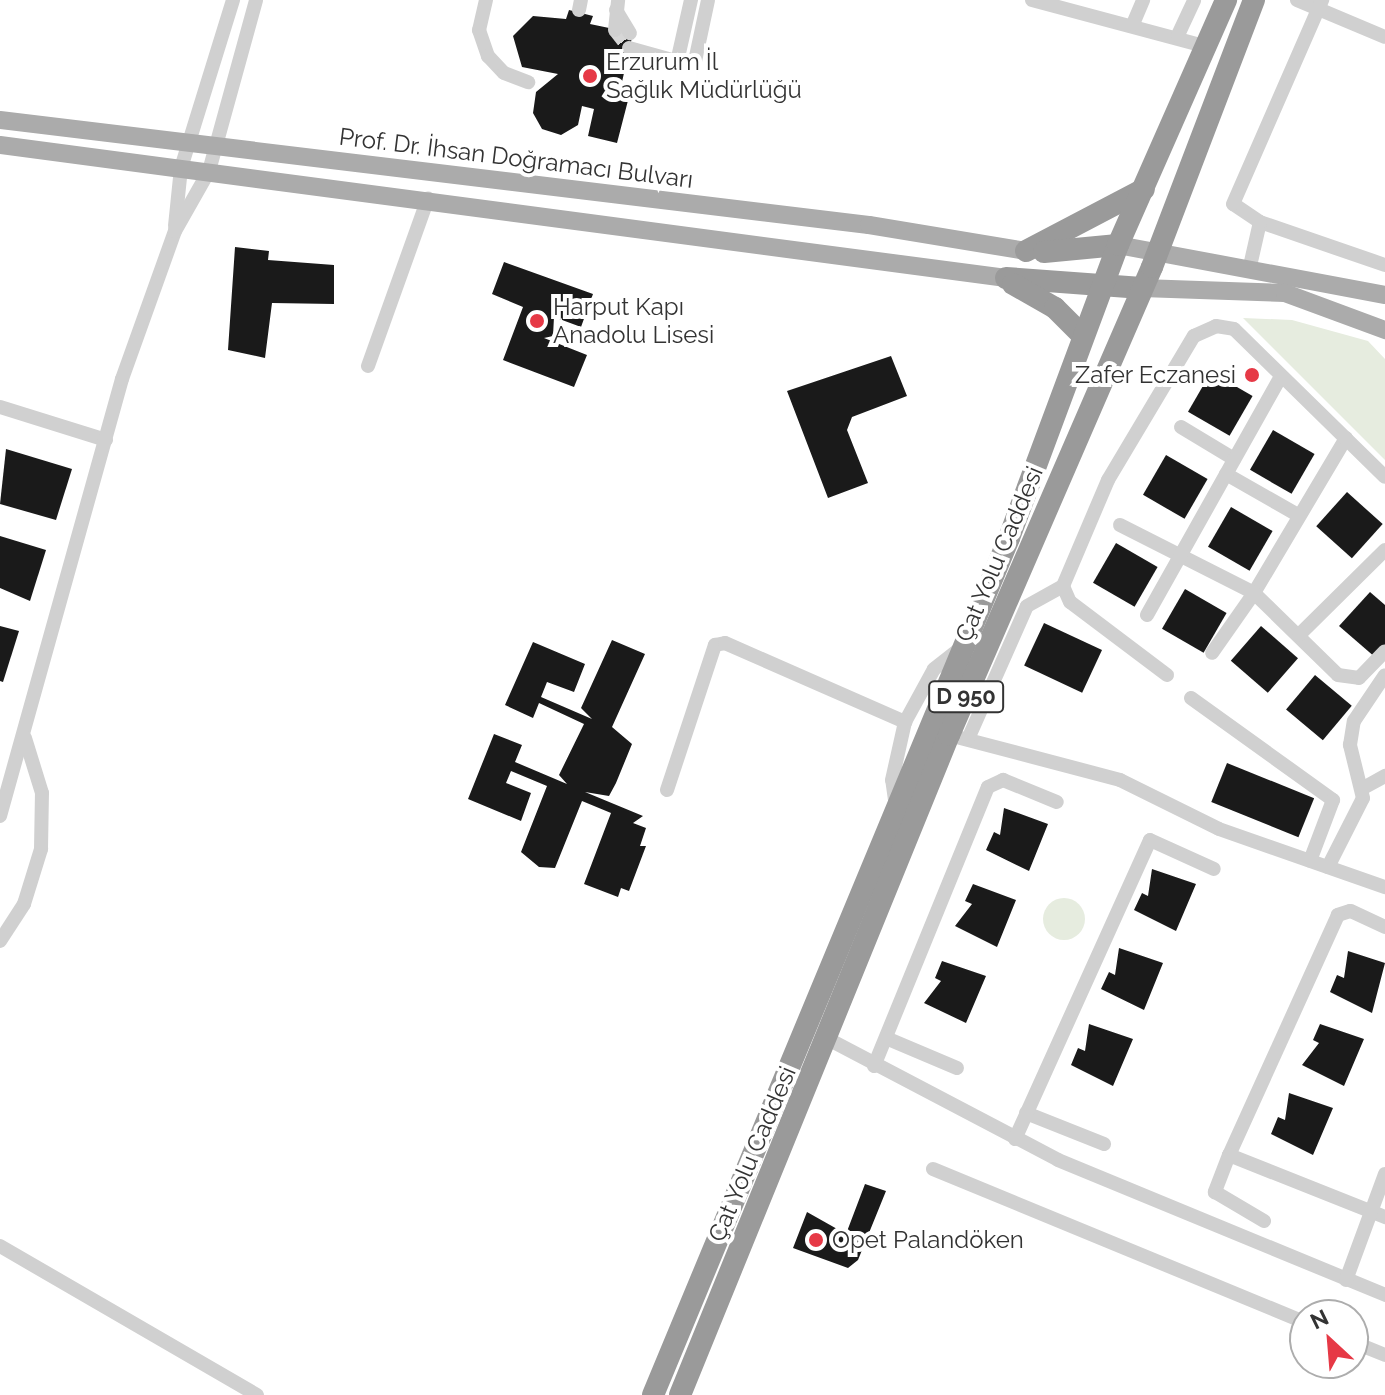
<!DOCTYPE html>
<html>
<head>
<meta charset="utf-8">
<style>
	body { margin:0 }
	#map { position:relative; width:1385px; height:1395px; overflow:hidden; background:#fff; font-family:Raleway,sans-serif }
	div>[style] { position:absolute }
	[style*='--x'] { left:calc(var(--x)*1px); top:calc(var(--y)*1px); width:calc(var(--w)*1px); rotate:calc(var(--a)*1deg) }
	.green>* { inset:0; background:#e6ecdf }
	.round { border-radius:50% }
	.building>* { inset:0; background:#1a1a1a; transform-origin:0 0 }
	.minor-tunnel>* { height:14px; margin-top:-7px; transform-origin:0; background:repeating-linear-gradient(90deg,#d6d6d6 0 14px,transparent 0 21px) }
	.minor>* { height:14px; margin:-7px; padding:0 7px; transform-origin:7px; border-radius:7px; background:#d0d0d0 }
	.major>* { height:18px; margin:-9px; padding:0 9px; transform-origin:9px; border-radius:9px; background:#ababab }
	.highway>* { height:22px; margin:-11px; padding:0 11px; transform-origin:11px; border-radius:11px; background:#9a9a9a }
	.dots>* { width:22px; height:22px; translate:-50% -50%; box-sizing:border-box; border:4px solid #fff; border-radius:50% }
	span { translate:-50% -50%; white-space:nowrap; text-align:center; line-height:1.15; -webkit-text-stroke:8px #fff; paint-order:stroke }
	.shield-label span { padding:2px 6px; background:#fff; border:2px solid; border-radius:6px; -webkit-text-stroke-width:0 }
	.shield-label { font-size:22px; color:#333; font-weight:700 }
	.poi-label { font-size:24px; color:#333 }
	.left { translate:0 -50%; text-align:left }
	.right { translate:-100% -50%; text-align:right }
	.street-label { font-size:24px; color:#333 }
	.north { position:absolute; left:1289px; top:1299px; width:80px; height:80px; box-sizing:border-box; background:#fff; border:2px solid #adadad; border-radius:50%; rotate:334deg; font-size:22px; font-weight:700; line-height:32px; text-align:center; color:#333 }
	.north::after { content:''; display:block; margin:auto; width:28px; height:36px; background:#e63946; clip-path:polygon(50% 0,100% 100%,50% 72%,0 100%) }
</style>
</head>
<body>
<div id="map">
	<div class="green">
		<div style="clip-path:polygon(1243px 318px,1292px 320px,1368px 341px,1385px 359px,1385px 460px)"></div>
		<div class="round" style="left:1043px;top:898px;width:42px;height:42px"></div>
	</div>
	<div class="building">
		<div style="clip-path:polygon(569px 10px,593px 16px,590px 24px,633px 33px,622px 82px,632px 85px,617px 143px,588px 136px,594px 109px,582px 106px,578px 125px,561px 135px,542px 129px,533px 113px,536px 92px,558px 74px,522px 67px,513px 36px,533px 16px,566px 19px)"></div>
		<div style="clip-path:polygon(235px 247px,269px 251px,268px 260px,334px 265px,334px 304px,272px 303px,265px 358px,228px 350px)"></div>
		<div style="clip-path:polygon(504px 262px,593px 294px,581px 327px,554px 317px,553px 336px,544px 338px,587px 355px,574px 387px,503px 360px,523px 307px,492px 294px)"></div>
		<div style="clip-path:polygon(891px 356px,907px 396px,852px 417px,847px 430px,868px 483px,828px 498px,787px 391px)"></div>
		<div style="left:1211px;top:372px;width:48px;height:46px;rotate:30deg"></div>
		<div style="left:1273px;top:430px;width:48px;height:46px;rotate:30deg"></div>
		<div style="clip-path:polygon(6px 449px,72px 469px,56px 520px,0 504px)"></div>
		<div style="left:1166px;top:455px;width:48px;height:46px;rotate:30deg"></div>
		<div style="left:1347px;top:492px;width:48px;height:46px;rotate:42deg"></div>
		<div style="left:1231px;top:507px;width:48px;height:46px;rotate:30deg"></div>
		<div style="clip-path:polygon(0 536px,46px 550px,30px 601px,0 588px)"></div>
		<div style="left:1116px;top:543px;width:48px;height:46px;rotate:30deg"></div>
		<div style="left:1185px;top:589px;width:48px;height:46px;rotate:30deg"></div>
		<div style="clip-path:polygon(1370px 592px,1385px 605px,1385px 648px,1376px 658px,1339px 626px)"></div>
		<div style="left:1044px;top:623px;width:64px;height:47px;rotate:25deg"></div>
		<div style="clip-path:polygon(0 626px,19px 631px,3px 682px,0 681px)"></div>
		<div style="left:1261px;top:626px;width:49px;height:46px;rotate:41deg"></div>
		<div style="clip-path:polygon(612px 640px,645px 654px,612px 727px,632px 744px,616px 783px,609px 796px,585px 792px,643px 816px,633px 823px,646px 828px,640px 846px,646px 846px,629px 891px,621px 888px,618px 897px,584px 884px,611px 813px,582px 801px,555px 868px,539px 867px,521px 852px,547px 786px,511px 771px,506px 783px,531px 793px,521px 821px,468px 799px,494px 734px,522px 745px,515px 762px,567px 784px,559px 775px,584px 724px,539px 703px,533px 718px,505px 705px,533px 642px,585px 664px,574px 692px,547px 682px,541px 697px,592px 719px,581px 708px)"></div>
		<div style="left:1315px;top:675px;width:48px;height:45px;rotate:40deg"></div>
		<div style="left:1227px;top:763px;width:94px;height:42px;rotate:22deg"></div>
		<div style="clip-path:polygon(1004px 808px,1048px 824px,1029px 871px,986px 850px,994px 832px,1000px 835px)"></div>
		<div style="clip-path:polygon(1152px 869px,1196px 884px,1176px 931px,1134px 910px,1142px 893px,1148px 896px)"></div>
		<div style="clip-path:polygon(973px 884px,1016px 900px,997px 947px,955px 926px,972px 904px,965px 901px)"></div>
		<div style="clip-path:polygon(1119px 948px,1163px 963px,1144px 1010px,1101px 989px,1109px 972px,1115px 975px)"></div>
		<div style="clip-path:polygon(1348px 951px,1385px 963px,1372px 1013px,1330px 992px,1337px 975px,1344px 978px)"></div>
		<div style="clip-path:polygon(942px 961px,986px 976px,966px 1023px,924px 1003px,941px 981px,935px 978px)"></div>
		<div style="clip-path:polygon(1089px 1024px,1133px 1039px,1113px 1086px,1071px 1065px,1078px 1048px,1085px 1051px)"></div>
		<div style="clip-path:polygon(1320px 1024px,1364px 1039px,1344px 1086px,1302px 1065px,1319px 1043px,1313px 1040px)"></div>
		<div style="clip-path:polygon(1289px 1093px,1333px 1108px,1313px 1155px,1271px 1134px,1278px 1117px,1285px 1120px)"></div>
		<div style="clip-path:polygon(865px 1184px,886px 1191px,858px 1260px,848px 1268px,793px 1248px,807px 1212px,846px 1234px)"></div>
	</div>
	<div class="minor-tunnel">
		<div style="--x:615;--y:30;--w:23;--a:52"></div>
	</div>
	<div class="minor">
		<div style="--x:486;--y:0;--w:31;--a:103"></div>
		<div style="--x:479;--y:30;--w:28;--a:71"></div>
		<div style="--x:488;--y:56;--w:23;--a:47"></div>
		<div style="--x:504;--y:73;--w:26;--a:21"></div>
		<div style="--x:1032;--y:0;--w:181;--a:15"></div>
		<div style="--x:1297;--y:0;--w:95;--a:22.8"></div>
		<div style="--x:579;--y:10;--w:10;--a:-79"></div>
		<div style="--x:616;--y:10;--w:27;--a:59"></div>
		<div style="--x:1133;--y:24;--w:26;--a:-67"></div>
		<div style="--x:615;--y:30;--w:30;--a:-84"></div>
		<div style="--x:1178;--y:35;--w:38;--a:-65"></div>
		<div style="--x:629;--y:48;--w:67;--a:15.5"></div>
		<div style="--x:694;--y:66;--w:67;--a:-78"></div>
		<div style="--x:677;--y:62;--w:64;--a:-77.3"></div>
		<div style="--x:1260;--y:222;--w:132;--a:19"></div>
		<div style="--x:175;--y:226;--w:58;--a:-84.1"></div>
		<div style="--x:181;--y:168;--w:176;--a:-72.8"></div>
		<div style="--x:1250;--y:266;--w:45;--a:-77.2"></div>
		<div style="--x:1260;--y:222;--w:32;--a:-146"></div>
		<div style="--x:1233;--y:204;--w:223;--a:-66.4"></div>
		<div style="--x:368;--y:366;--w:178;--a:-70.3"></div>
		<div style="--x:0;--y:407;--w:111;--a:17.3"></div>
		<div style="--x:1181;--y:427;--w:62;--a:31.1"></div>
		<div style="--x:1346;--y:438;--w:180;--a:120.7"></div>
		<div style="--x:1254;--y:593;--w:117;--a:44.3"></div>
		<div style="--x:1338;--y:675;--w:21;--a:8"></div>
		<div style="--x:1359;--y:678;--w:37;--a:-46"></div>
		<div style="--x:1226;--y:474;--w:83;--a:29.7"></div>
		<div style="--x:1120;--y:525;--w:150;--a:26.9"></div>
		<div style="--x:1254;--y:593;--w:73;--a:125"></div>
		<div style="--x:1147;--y:615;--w:274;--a:-60.7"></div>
		<div style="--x:1299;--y:635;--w:121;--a:-44.7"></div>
		<div style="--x:1167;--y:675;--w:121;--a:-143"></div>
		<div style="--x:1070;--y:602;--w:17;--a:-114"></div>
		<div style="--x:1063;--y:586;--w:115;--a:-67"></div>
		<div style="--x:1108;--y:480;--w:168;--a:-59.2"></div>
		<div style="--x:1194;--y:336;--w:24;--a:-24"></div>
		<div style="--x:1216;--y:326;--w:18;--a:9"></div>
		<div style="--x:1234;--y:329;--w:211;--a:44.4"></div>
		<div style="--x:1191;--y:698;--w:175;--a:35.7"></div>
		<div style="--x:1333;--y:800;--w:65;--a:110.7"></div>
		<div style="--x:949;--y:735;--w:177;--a:14.7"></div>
		<div style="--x:1120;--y:780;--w:110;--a:26.3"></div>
		<div style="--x:1219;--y:829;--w:176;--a:19.3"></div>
		<div style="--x:968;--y:739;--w:145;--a:-66.1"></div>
		<div style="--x:1027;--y:606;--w:41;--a:-29.1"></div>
		<div style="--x:1365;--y:787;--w:23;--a:-29"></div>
		<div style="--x:667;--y:790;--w:153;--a:-71.7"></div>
		<div style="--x:715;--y:645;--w:10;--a:-11"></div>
		<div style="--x:725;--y:643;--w:197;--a:23.7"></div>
		<div style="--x:896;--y:807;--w:27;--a:-98"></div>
		<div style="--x:892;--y:780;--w:59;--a:-77.4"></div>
		<div style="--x:905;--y:722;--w:60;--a:-61.3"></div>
		<div style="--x:934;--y:669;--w:36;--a:-38"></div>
		<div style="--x:0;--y:816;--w:454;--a:-74.4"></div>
		<div style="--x:122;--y:379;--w:157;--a:-70.3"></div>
		<div style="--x:175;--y:231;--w:69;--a:-60.5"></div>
		<div style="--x:209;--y:171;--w:177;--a:-74.6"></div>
		<div style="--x:1328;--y:867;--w:77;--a:-63.1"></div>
		<div style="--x:1363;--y:798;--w:55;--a:-103.8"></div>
		<div style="--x:1350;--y:745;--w:24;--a:-81"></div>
		<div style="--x:1354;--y:721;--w:55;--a:-56"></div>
		<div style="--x:1385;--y:927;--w:38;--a:-155"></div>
		<div style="--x:1350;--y:911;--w:13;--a:162"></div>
		<div style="--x:1338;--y:915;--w:264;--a:114.4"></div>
		<div style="--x:1229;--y:1155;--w:168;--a:21.7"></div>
		<div style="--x:0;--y:941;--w:44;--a:-57"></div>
		<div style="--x:24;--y:904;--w:58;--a:-72.8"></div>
		<div style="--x:41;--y:849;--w:56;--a:-89"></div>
		<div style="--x:42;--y:793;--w:58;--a:-107.2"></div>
		<div style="--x:886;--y:1038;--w:77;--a:22.9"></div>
		<div style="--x:828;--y:1039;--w:260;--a:27.7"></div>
		<div style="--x:1058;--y:1160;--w:354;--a:22.4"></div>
		<div style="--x:874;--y:1066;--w:301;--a:-67.8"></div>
		<div style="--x:988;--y:787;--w:17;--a:-25"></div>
		<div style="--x:1003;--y:780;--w:58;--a:22.2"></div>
		<div style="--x:1026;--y:1113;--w:84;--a:21.7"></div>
		<div style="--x:1015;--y:1139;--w:328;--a:-65.7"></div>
		<div style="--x:1150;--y:840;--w:70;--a:24.4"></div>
		<div style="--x:1229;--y:1155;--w:40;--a:111"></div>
		<div style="--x:1215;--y:1192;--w:57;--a:30.6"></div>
		<div style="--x:933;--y:1169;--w:402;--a:22.4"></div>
		<div style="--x:0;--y:1246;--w:297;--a:30.1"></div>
		<div style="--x:1346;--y:1280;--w:113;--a:-69.8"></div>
		<div style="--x:1353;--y:1342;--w:35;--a:22"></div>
	</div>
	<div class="major">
		<div style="--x:0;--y:120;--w:875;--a:6.89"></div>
		<div style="--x:869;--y:225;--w:159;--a:9.4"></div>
		<div style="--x:0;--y:145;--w:1015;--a:7.53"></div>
		<div style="--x:1118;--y:245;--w:272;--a:10.6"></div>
		<div style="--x:1142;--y:288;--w:143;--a:2"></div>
		<div style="--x:1285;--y:293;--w:107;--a:20.3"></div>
	</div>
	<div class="highway">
		<div style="--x:1026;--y:251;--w:133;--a:-27.7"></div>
		<div style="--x:1044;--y:252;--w:74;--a:-5.4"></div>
		<div style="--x:1006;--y:278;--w:136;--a:4.2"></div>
		<div style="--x:1013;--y:284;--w:48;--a:29.7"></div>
		<div style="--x:1055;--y:308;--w:40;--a:45"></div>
		<div style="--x:653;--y:1395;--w:928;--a:-67.44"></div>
		<div style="--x:1009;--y:538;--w:313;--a:-69.6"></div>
		<div style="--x:1118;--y:245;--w:268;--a:-66.2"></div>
		<div style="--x:680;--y:1395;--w:713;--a:-67.83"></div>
		<div style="--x:949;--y:735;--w:510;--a:-66.55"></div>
		<div style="--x:1152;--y:267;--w:286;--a:-69.1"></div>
	</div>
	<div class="dots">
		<div style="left:590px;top:76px;background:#e63946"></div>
		<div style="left:537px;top:321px;background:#e63946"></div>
		<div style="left:1252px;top:375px;background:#e63946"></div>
		<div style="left:816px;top:1240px;background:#e63946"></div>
	</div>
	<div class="shield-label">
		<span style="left:966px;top:697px">D 950</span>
	</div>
	<div class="poi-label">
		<span class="left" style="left:606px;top:76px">Erzurum İl<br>Sağlık Müdürlüğü</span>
		<span class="left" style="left:553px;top:321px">Harput Kapı<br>Anadolu Lisesi</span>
		<span class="right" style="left:1236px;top:375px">Zafer Eczanesi</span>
		<span class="left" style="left:832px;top:1240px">Opet Palandöken</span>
	</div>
	<div class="street-label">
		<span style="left:516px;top:158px;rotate:7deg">Prof. Dr. İhsan Doğramacı Bulvarı</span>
		<span style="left:999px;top:554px;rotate:-67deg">Çat Yolu Caddesi</span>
		<span style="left:752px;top:1154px;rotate:-67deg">Çat Yolu Caddesi</span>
	</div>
	<div class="north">N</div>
</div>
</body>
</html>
